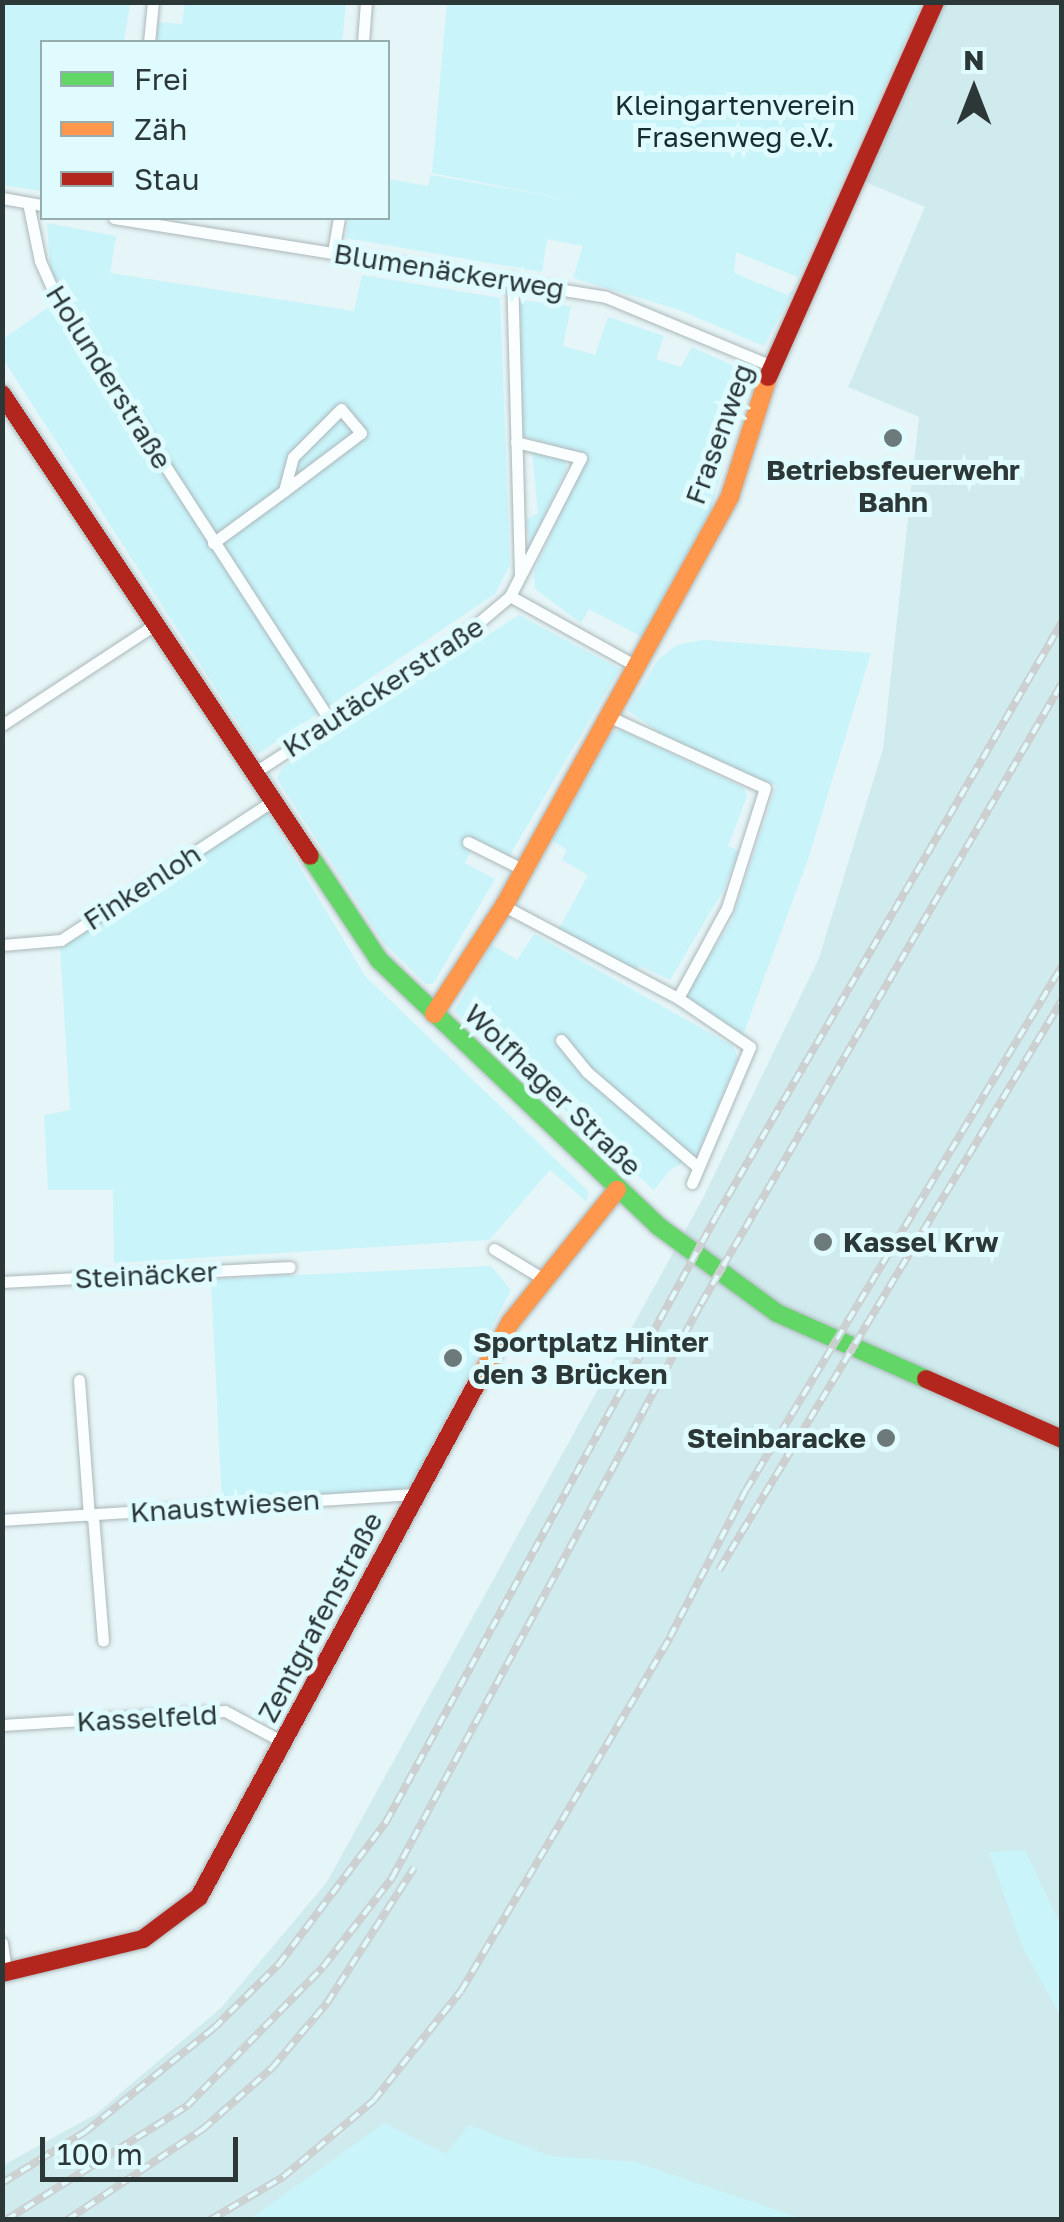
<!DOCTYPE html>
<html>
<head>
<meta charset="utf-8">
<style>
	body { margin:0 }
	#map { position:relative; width:1064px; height:2222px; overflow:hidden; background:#e6f5f7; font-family:"Golos Text",sans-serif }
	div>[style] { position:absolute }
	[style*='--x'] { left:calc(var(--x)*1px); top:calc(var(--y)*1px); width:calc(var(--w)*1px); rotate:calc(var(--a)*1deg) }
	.built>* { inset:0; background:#d0ebee }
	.green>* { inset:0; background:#c8f4fa }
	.roads { filter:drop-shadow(0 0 2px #abb7b9) drop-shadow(0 0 2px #abb7b9) }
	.street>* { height:11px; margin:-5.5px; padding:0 5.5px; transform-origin:5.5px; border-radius:5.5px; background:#fbfefe }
	.fast>* { height:18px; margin:-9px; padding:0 9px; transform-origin:9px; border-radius:9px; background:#63d668 }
	.slow>* { height:18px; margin:-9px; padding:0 9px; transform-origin:9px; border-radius:9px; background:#ff974d }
	.jam>* { height:18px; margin:-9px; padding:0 9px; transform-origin:9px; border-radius:9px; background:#b3261e }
	.rail>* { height:8px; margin-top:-4px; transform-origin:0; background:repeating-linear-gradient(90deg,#dffbfe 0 11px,#ccd0d1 0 22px); box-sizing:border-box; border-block:2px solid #ccd0d1 }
	.dots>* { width:28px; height:28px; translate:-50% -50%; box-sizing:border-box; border:5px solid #dffbfe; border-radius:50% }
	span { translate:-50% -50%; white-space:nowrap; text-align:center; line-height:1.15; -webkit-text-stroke:10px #dffbfe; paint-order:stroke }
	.park-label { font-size:28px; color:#162e31 }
	.street-label { font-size:28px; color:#2c3738 }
	.poi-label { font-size:28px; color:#2c3738; font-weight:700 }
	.left { translate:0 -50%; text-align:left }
	.right { translate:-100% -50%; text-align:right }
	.frame { position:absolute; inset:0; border:5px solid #2c3738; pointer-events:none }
	.legend { position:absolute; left:40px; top:40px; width:350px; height:180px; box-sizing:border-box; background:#dffbfe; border:2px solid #97adaf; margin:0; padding:12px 18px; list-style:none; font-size:30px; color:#2c3738 }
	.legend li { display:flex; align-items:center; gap:20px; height:50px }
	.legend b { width:50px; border:2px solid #97adaf }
	.north { position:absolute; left:924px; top:40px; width:100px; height:100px; -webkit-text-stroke:8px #dffbfe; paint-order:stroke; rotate:0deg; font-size:28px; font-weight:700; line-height:40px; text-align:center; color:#2c3738 }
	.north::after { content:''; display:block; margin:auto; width:35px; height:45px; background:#2c3738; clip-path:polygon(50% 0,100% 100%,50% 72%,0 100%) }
	.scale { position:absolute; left:40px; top:2137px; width:198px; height:45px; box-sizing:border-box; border:5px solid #2c3738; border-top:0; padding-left:12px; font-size:30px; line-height:35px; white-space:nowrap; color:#2c3738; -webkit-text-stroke:8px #dffbfe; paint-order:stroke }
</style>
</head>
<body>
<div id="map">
	<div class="built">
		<div style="clip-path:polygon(943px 3px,1061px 3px,1061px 2219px,3px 2219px,2px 2166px,96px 2114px,221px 2008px,327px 1882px,702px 1200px,819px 958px,883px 749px,919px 417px,848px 387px,925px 207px,863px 181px)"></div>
	</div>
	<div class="green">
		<div style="clip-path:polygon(2px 3px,130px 3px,124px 42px,42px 42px,42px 191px,3px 185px)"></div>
		<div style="clip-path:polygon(185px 3px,346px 3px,342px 42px,157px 42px,157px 22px,182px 24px)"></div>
		<div style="clip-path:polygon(447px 3px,447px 2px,922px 3px,798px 277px,736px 252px,734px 273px,787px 295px,795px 288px,764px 346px,677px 309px,573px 278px,583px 246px,547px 239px,542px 272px,346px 238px,349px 218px,388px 218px,388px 179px,428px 186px,431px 175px,587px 203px,432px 173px)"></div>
		<div style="clip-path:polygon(47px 223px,116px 236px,110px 273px,354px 311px,362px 275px,500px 298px,510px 565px,495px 594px,258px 754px,3px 359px,2px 340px,53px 304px)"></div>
		<div style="clip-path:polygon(520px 300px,571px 306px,563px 346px,595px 355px,608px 317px,664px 336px,656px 359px,681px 367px,692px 347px,745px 371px,749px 379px,710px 511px,642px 637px,589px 609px,581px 623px,535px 589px,534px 571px,587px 456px,523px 436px)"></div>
		<div style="clip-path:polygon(532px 451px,564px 460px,567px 467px,530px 546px,526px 520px,538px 513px)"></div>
		<div style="clip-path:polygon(519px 615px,620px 669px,508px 858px,475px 843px,465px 863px,495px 879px,433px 984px,426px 984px,384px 943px,277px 779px,282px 768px)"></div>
		<div style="clip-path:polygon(703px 640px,871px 653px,808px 859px,743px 1035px,687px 999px,687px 992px,732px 920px,776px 786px,677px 745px,627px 710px,658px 660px,677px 645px)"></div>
		<div style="clip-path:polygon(621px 730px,744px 788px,747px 796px,728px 846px,739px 851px,724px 889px,670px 980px,640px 966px,635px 971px,559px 929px,588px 875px,562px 860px,567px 850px,552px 840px,612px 732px)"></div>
		<div style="clip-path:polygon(265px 809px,365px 976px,588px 1191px,587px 1202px,550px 1170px,489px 1240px,114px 1263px,113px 1190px,48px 1190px,44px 1115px,70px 1110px,60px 944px)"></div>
		<div style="clip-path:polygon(534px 934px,733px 1046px,738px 1058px,698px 1154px,670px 1170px,654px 1190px,454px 1011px,492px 945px,517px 960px)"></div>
		<div style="clip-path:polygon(491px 1266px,511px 1290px,409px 1491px,222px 1502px,211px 1279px)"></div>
		<div style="clip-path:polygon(1025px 1850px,1061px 1926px,1061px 2017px,1022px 1946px,989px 1852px)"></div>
		<div style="clip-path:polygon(384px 2123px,446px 2154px,469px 2125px,551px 2156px,635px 2162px,803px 2219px,250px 2219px)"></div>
	</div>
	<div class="roads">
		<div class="street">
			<div style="--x:149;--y:42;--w:40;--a:-84.3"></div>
			<div style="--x:363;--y:42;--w:40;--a:-85.7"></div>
			<div style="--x:2;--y:198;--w:41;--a:9.9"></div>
			<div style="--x:28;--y:203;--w:59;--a:78.3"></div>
			<div style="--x:40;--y:261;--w:39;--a:66"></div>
			<div style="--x:56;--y:297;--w:506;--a:57.09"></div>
			<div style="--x:114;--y:218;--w:498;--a:9.1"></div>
			<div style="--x:606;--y:297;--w:180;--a:22.6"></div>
			<div style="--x:333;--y:252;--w:35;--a:-80"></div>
			<div style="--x:516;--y:442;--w:67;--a:13.8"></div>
			<div style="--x:581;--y:458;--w:129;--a:117.2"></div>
			<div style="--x:213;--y:543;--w:88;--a:-36.2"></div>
			<div style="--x:284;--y:491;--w:96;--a:-37"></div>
			<div style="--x:361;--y:433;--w:31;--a:-130"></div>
			<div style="--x:341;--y:409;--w:68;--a:135"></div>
			<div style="--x:293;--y:457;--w:35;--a:105"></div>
			<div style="--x:510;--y:596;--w:146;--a:29"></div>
			<div style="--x:610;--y:717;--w:170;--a:24.6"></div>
			<div style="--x:765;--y:788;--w:126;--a:107.6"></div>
			<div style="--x:727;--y:908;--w:102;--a:118.6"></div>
			<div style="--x:2;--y:725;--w:181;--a:-33.3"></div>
			<div style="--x:252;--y:774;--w:246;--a:-33"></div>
			<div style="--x:458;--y:640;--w:68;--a:-40.2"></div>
			<div style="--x:510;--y:596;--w:22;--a:-63"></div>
			<div style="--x:520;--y:576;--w:297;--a:-91.5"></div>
			<div style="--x:468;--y:842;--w:63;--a:26.6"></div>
			<div style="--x:504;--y:906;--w:197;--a:27.9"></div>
			<div style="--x:678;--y:998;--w:87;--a:34.2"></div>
			<div style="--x:750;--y:1047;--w:148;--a:113.1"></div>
			<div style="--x:2;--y:945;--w:59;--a:-4.8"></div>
			<div style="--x:61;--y:940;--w:251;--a:-33.3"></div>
			<div style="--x:561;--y:1040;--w:41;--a:50.9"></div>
			<div style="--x:587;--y:1072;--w:146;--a:40.6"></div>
			<div style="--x:494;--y:1249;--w:56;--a:31.1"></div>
			<div style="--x:2;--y:1282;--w:288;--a:-3"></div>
			<div style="--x:79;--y:1380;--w:136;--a:85.8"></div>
			<div style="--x:93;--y:1516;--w:125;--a:85.4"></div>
			<div style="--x:2;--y:1520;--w:416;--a:-3.6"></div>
			<div style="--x:2;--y:1725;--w:223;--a:-3.6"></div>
			<div style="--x:225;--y:1711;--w:68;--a:28.1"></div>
			<div style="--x:2;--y:1943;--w:29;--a:82"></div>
		</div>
		<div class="fast">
			<div style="--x:310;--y:856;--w:125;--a:56.4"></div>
			<div style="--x:379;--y:960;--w:385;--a:43.6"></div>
			<div style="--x:658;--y:1226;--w:147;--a:36.2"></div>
			<div style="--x:777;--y:1313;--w:163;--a:23.9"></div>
		</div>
		<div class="slow">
			<div style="--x:434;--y:1014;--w:129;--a:-57.1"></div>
			<div style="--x:504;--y:906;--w:468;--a:-61.1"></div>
			<div style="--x:730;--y:496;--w:125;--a:-72.3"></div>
			<div style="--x:476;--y:1385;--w:71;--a:-61.3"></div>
			<div style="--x:510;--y:1323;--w:171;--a:-51.2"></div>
		</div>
		<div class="jam">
			<div style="--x:768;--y:377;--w:411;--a:-66"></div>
			<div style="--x:2;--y:394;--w:555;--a:56.31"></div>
			<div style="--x:926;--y:1379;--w:149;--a:23.8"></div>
			<div style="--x:2;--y:1973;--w:145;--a:-13.6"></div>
			<div style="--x:143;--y:1939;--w:70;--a:-36.9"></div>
			<div style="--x:199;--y:1897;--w:582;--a:-61.59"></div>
		</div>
	</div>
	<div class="rail">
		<div style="--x:719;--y:1570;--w:665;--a:-58.96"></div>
		<div style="--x:2;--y:2183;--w:97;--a:-31.6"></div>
		<div style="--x:85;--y:2132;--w:166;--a:-38.9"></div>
		<div style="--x:214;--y:2028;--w:91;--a:-44.6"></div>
		<div style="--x:279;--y:1964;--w:178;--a:-53"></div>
		<div style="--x:386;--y:1822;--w:691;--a:-61.4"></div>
		<div style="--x:717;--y:1215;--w:686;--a:-59.81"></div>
		<div style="--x:6;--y:2220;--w:214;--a:-32.2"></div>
		<div style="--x:187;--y:2106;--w:194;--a:-45.6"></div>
		<div style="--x:323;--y:1967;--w:113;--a:-52.2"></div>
		<div style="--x:392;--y:1878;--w:652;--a:-61.71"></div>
		<div style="--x:701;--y:1304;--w:718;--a:-59.83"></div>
		<div style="--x:67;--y:2220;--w:164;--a:-33.8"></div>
		<div style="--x:203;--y:2129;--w:92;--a:-41.5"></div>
		<div style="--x:272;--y:2068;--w:85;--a:-49.8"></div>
		<div style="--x:327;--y:2003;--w:161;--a:-57.2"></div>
		<div style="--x:210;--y:2220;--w:85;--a:-30.5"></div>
		<div style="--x:283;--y:2177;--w:119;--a:-40.2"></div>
		<div style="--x:374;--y:2100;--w:139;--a:-51.4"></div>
		<div style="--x:461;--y:1991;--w:411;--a:-59.4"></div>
		<div style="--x:670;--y:1637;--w:165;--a:-62.7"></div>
		<div style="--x:746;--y:1490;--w:612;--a:-58.91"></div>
	</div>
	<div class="dots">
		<div style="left:893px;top:438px;background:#6d7a7b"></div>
		<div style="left:823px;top:1242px;background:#6d7a7b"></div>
		<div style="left:453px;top:1358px;background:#6d7a7b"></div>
		<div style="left:886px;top:1438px;background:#6d7a7b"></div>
	</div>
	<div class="park-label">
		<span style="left:735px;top:121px">Kleingartenverein<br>Frasenweg e.V.</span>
	</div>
	<div class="street-label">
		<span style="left:449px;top:271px;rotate:9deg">Blumenäckerweg</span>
		<span style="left:109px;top:377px;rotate:58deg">Holunderstraße</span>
		<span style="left:719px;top:434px;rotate:-70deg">Frasenweg</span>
		<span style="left:383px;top:687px;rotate:-33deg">Krautäckerstraße</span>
		<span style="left:142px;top:887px;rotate:-33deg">Finkenloh</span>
		<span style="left:553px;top:1090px;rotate:44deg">Wolfhager Straße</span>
		<span style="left:146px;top:1275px;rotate:-3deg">Steinäcker</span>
		<span style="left:225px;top:1506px;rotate:-4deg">Knaustwiesen</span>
		<span style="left:320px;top:1617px;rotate:-62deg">Zentgrafenstraße</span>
		<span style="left:147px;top:1718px;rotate:-3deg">Kasselfeld</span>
	</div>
	<div class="poi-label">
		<span style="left:893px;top:486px">Betriebsfeuerwehr<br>Bahn</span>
		<span class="left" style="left:843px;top:1242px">Kassel Krw</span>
		<span class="left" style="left:473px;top:1358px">Sportplatz Hinter<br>den 3 Brücken</span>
		<span class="right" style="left:866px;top:1438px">Steinbaracke</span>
	</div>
	<div class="frame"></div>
	<ul class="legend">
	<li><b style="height:12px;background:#63d668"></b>Frei</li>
	<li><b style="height:12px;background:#ff974d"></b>Zäh</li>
	<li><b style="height:12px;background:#b3261e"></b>Stau</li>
	</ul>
	<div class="north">N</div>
	<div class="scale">100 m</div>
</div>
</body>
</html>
